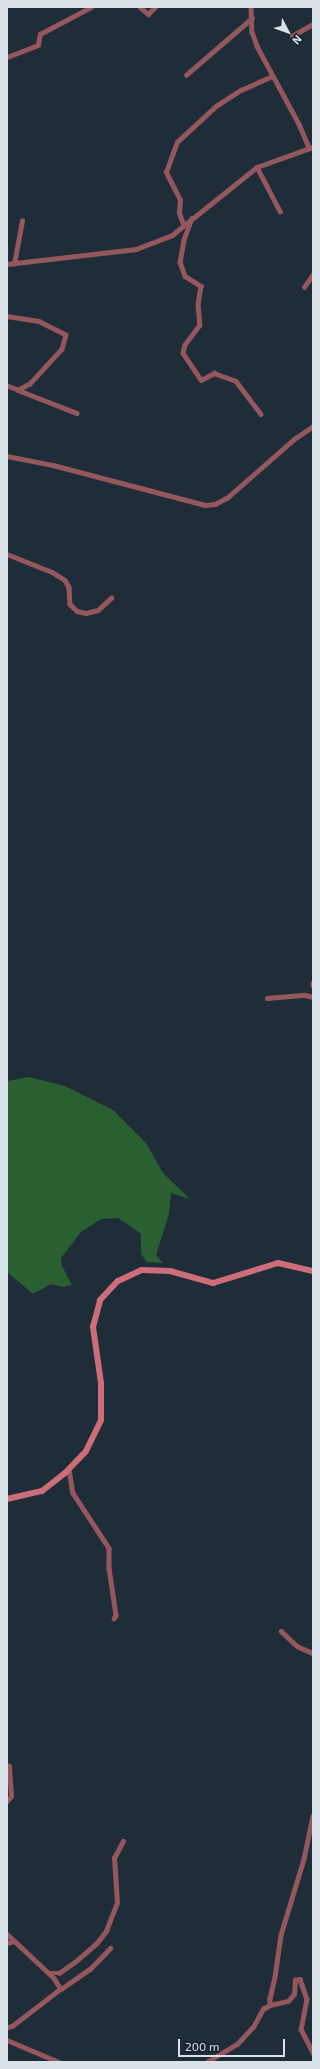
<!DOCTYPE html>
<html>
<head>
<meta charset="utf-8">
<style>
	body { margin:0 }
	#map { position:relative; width:320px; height:2069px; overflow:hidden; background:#1f2d38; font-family:"Exo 2",sans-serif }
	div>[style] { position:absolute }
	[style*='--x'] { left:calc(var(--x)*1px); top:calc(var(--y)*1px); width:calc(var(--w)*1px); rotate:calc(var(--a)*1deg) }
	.green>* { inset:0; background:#2a5f31 }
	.street>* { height:4.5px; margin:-2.25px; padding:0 2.25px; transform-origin:2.25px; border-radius:2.25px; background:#94575e }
	.secondary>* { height:6px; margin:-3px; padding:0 3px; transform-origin:3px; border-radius:3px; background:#ce6d7a }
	span { translate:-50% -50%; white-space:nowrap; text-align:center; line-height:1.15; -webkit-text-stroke:3px #16232e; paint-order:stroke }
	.frame { position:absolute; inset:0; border:8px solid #d9e2e9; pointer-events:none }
	.north { position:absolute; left:268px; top:12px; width:40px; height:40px; -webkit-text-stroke:3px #16232e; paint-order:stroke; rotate:131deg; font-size:11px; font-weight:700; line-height:16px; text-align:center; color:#d9e2e9 }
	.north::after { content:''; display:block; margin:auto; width:14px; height:18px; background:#d9e2e9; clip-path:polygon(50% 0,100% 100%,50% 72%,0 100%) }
	.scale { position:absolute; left:178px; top:2039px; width:107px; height:18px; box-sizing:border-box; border:2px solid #d9e2e9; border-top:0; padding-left:5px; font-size:12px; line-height:14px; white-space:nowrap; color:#d9e2e9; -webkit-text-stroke:3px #16232e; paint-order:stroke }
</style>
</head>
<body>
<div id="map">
	<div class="green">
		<div style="clip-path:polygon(29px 1077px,65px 1086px,113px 1110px,146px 1143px,163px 1173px,190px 1199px,171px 1193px,169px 1214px,156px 1255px,163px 1263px,147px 1262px,141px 1254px,141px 1234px,133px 1228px,118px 1218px,101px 1219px,81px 1232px,61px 1258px,62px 1266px,72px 1285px,63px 1287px,51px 1284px,33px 1294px,7px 1272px,7px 1081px)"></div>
	</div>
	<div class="street">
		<div style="--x:140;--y:7;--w:11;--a:41"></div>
		<div style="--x:148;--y:14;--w:10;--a:-45"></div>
		<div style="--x:251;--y:7;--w:25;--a:88"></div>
		<div style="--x:252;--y:32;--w:15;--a:70"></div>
		<div style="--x:257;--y:46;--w:89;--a:61.7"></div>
		<div style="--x:299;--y:124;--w:26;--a:67"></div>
		<div style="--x:292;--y:36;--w:24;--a:-30"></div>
		<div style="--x:7;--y:57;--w:33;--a:-21"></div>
		<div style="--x:38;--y:45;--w:11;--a:-80"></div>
		<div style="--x:40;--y:34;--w:58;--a:-27.9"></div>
		<div style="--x:186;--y:75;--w:87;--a:-40.8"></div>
		<div style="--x:257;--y:167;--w:50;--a:62.4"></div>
		<div style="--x:192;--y:218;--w:23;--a:110"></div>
		<div style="--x:184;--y:240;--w:22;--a:100"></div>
		<div style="--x:180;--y:262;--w:15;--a:70"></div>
		<div style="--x:185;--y:276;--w:19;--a:32"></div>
		<div style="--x:201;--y:286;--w:18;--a:99"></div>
		<div style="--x:198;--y:304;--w:21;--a:85"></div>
		<div style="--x:200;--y:325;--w:25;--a:127"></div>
		<div style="--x:185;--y:345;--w:8;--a:104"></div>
		<div style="--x:183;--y:353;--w:32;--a:56"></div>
		<div style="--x:201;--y:380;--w:15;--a:-28"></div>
		<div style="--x:214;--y:373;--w:23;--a:20"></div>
		<div style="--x:236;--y:381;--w:41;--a:52.9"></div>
		<div style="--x:183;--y:224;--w:12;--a:-110"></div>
		<div style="--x:179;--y:213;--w:13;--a:-86"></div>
		<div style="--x:180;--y:200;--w:31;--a:-117"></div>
		<div style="--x:166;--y:172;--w:32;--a:-70"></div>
		<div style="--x:177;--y:142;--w:53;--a:-42.7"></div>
		<div style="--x:216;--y:106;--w:30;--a:-33"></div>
		<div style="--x:241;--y:90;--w:34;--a:-24"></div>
		<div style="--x:7;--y:264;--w:130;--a:-6.6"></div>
		<div style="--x:136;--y:249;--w:39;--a:-21"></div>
		<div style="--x:172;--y:235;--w:109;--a:-38.7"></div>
		<div style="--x:257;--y:167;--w:59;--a:-19.7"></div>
		<div style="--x:14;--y:264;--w:44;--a:-79.5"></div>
		<div style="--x:304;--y:287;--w:16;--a:-55"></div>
		<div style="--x:7;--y:316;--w:32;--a:9"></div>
		<div style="--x:39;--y:321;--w:30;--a:27"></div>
		<div style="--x:66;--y:335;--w:15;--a:106"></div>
		<div style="--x:62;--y:349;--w:47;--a:132.4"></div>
		<div style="--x:30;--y:384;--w:13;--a:153"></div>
		<div style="--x:18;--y:390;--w:12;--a:-160"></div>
		<div style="--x:18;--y:390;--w:63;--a:21.3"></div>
		<div style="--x:7;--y:456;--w:47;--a:11.1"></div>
		<div style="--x:53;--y:465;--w:157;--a:14.7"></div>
		<div style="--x:205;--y:505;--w:10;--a:-6"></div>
		<div style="--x:215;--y:504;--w:15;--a:-28"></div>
		<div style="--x:228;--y:497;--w:88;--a:-41.3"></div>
		<div style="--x:294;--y:439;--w:23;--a:-34"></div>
		<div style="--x:7;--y:554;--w:48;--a:21.8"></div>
		<div style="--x:52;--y:572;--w:15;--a:32"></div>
		<div style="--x:65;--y:580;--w:8;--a:60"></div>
		<div style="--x:69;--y:587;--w:17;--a:87"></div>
		<div style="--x:70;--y:604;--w:10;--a:45"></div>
		<div style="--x:77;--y:611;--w:9;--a:13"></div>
		<div style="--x:86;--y:613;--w:12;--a:-14"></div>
		<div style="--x:98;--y:610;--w:18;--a:-43"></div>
		<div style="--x:313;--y:983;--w:2;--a:90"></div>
		<div style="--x:267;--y:998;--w:38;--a:-5"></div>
		<div style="--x:305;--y:995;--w:8;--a:14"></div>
		<div style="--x:69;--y:1469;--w:24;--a:81"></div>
		<div style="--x:73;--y:1493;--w:66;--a:56.8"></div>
		<div style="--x:109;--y:1548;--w:20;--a:90"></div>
		<div style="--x:109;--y:1568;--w:48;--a:81.5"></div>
		<div style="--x:116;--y:1615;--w:4;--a:117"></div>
		<div style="--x:281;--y:1631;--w:22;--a:43"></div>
		<div style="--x:297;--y:1646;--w:17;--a:24"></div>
		<div style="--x:7;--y:1801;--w:6;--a:-51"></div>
		<div style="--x:11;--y:1796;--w:30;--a:-94"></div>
		<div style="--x:313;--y:1816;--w:44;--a:101.8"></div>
		<div style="--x:304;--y:1859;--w:79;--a:106.8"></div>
		<div style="--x:281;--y:1935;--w:42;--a:98.1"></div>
		<div style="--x:275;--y:1977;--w:22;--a:103"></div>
		<div style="--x:270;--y:1998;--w:7;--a:90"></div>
		<div style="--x:270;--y:2005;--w:18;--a:-13"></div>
		<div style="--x:288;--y:2001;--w:9;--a:-49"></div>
		<div style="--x:294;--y:1994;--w:14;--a:-86"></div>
		<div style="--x:295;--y:1980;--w:5;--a:-11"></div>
		<div style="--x:300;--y:1979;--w:21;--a:71"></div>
		<div style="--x:307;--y:1999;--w:31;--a:101"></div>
		<div style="--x:301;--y:2029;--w:27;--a:63"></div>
		<div style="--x:7;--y:1934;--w:64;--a:43.1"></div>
		<div style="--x:54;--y:1978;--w:13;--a:58"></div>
		<div style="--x:61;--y:1989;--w:61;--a:142.4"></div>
		<div style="--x:13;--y:2026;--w:6;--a:162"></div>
		<div style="--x:7;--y:1943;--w:7;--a:-16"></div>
		<div style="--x:48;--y:1973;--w:11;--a:0"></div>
		<div style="--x:59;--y:1973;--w:19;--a:-35"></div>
		<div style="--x:75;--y:1962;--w:28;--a:-41"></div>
		<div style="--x:96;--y:1944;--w:16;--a:-52"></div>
		<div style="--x:106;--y:1931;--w:30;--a:-69"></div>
		<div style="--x:117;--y:1903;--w:45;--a:-93.8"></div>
		<div style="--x:114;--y:1858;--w:19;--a:-62"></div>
		<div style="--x:61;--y:1989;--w:35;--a:-35"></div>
		<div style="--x:90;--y:1969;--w:29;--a:-46"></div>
		<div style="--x:7;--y:2040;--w:56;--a:22.9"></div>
		<div style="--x:207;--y:2062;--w:35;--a:-31"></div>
		<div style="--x:237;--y:2044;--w:23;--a:-47"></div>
		<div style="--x:253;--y:2027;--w:21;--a:-61"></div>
		<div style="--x:263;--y:2009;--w:8;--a:-30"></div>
	</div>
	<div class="secondary">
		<div style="--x:7;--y:1499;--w:36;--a:-13"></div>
		<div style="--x:42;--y:1491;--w:29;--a:-38"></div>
		<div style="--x:65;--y:1473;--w:30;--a:-46"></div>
		<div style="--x:86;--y:1451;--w:34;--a:-64"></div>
		<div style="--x:101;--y:1420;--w:37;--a:-90"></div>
		<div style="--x:101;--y:1383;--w:57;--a:-98.1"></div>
		<div style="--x:93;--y:1327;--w:28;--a:-75"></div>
		<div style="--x:100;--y:1300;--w:26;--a:-47"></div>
		<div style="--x:118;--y:1281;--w:26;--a:-25"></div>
		<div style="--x:142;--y:1270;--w:28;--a:2"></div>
		<div style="--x:170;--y:1271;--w:45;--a:15.6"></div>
		<div style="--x:213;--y:1283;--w:68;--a:-17.1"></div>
		<div style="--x:278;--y:1263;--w:36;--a:13"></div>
	</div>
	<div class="frame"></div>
	<div class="north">N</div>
	<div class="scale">200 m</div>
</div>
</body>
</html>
